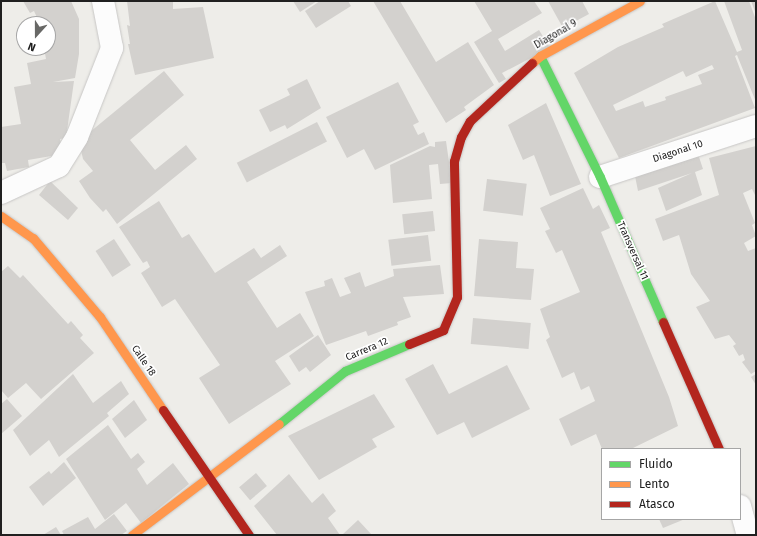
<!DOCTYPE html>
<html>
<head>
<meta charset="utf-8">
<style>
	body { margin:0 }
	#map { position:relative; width:757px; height:536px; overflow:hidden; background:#eeede9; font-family:"Fira Sans",sans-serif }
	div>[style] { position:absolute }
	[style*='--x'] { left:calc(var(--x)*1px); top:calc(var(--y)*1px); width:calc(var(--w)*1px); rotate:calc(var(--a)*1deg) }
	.building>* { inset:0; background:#d3d1ce; transform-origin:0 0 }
	.roads { filter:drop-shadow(0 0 1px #c7c6c5) drop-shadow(0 0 1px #c7c6c5) }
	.street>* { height:22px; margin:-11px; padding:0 11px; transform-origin:11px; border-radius:11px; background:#fcfcfc }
	.fast>* { height:9px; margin:-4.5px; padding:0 4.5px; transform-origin:4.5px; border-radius:4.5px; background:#63d668 }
	.slow>* { height:9px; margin:-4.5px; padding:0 4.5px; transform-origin:4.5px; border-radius:4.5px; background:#ff974d }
	.jam>* { height:9px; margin:-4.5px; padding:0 4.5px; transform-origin:4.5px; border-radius:4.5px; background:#b3261e }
	span { translate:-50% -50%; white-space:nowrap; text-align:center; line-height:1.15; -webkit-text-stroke:3.5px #fff; paint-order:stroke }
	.street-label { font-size:10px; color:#202020 }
	.frame { position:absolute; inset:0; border:2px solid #202020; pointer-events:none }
	.legend { position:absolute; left:601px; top:448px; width:140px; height:72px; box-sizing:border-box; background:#fff; border:1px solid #a6a6a6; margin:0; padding:5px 7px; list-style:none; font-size:12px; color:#202020 }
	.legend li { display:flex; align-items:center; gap:8px; height:20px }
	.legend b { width:20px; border:1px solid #a6a6a6 }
	.north { position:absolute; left:16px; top:16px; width:40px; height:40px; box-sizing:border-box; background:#fff; border:1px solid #a6a6a6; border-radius:50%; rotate:201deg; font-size:11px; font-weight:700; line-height:16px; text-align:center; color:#202020 }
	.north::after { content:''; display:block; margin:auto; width:14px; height:18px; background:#686866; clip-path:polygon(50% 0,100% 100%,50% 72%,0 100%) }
</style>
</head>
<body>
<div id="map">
	<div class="building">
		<div style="clip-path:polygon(23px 1px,71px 1px,79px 19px,79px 54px,75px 78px,53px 82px,74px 81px,66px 138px,60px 139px,63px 154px,28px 160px,29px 167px,7px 171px,5px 163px,1px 163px,1px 127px,21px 124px,14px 87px,31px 84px,27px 63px,46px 59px,44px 48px,48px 48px,48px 24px,40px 24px,34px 11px,30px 13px)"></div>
		<div style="clip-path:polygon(127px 1px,173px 1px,173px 9px,203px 7px,214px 58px,135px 75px,128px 44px,130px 44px,127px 25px,130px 26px)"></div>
		<div style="clip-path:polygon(293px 1px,317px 1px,300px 12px)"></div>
		<div style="clip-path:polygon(320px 1px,348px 1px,351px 6px,316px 28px,305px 11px)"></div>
		<div style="clip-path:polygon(373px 1px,400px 1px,436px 62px,468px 42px,494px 85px,464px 107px,466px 110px,446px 123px)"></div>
		<div style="clip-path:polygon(474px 1px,534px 1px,542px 13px,498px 39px,505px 51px,539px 30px,550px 48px,502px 73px,506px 79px,499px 83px,474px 42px,492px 31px)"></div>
		<div style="clip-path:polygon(548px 1px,582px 1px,589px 14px,563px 28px)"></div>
		<div style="clip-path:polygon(evenodd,715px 1px,737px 52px,742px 50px,724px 1px,749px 1px,756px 20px,756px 102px,737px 55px,735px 56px,755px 108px,619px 158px,574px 73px,618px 47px,664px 27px,662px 24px,715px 1px,712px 65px,714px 69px,698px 75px,702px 84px,665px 97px,666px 100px,645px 107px,643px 101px,616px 111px,613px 105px,683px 71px,686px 77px,712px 65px)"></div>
		<div style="clip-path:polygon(751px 1px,756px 1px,756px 14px)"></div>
		<div style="clip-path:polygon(164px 71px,184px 95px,130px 140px,155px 170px,186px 145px,197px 159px,117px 224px,106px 209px,103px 212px,90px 198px,79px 181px,93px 171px,83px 159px,79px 141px)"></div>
		<div style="clip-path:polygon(307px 79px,321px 108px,287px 129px,285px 125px,270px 132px,259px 110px,290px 95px,287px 89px)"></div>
		<div style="clip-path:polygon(398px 82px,419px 122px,413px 125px,418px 135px,424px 132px,429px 144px,375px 170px,364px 149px,347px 158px,326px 117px)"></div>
		<div style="clip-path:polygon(546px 103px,581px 184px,550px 196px,534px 155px,523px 160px,508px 125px)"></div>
		<div style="left:317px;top:122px;width:22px;height:90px;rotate:63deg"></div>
		<div style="clip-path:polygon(446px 141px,452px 183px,440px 184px,438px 164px,429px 165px,432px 199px,393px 203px,390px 165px,430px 146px,435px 147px,435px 142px)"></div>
		<div style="clip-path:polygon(756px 146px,756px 197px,752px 189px,743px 193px,755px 223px,752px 225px,756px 236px,744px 243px,748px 251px,756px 248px,756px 371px,751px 374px,742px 362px,745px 360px,743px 354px,739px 356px,733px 346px,736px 344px,729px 335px,715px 339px,696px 307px,710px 301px,691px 274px,679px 235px,663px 241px,655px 219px,719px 195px,709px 158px)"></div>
		<div style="clip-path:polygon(698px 154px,703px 169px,695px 172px,702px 195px,666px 211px,658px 188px,692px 173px,638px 191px,635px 176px)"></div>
		<div style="left:487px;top:179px;width:40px;height:32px;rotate:7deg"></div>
		<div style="clip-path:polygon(50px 181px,78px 208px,68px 220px,39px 195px)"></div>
		<div style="clip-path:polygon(583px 188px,593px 209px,599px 205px,610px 228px,601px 232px,669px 397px,678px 426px,631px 449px,602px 449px,596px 434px,571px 446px,559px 419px,595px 401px,589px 386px,581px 390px,574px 372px,562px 378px,546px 340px,550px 337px,540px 309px,580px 292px,562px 250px,556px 253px,545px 231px,550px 229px,540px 208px)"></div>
		<div style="clip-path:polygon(159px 201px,182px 238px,189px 234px,215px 273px,254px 248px,261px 258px,280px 245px,287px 256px,247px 282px,277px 328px,300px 313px,314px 336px,275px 361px,291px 384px,229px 424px,199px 378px,220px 365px,175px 299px,162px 307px,141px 273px,150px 267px,147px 261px,143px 263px,119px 227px)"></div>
		<div style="left:433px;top:211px;width:20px;height:31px;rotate:84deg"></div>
		<div style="left:428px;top:235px;width:26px;height:40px;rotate:83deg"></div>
		<div style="left:114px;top:239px;width:31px;height:22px;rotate:57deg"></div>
		<div style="clip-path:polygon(479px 239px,518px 242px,516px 268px,534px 269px,531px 300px,474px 296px)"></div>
		<div style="clip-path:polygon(440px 265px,444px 294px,403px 297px,411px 317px,397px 322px,398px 325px,368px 336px,366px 331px,326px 345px,305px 292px,325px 286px,324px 281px,332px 278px,340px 297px,351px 293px,344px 278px,360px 272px,365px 287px,394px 276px,393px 269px)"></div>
		<div style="clip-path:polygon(8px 266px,20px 278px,23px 275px,68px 324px,71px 321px,83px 335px,80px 338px,94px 353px,41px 399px,26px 383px,8px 398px,1px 390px,1px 272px)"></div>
		<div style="left:473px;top:318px;width:58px;height:26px;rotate:5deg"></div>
		<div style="clip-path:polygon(318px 335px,331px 355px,310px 372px,306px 367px,299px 372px,289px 356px)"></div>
		<div style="clip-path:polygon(433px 364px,449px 394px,507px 365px,530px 409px,472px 438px,464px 422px,437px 435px,405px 379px)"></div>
		<div style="clip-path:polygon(73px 374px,93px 403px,121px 381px,129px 394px,107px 413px,109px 416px,59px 457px,49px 440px,30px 456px,13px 430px)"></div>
		<div style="clip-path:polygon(756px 374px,756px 385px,751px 377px)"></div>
		<div style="clip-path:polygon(374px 394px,395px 427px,372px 439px,377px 447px,319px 480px,288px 436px)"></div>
		<div style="clip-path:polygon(7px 399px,22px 416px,1px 434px,1px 404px)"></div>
		<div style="clip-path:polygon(134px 400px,147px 420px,125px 438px,112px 419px)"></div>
		<div style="clip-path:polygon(108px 425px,131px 459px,138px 453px,145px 462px,137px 469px,147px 485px,173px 463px,189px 484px,141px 523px,126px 503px,105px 520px,66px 459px)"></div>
		<div style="clip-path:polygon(64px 462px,76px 478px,43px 506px,29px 487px,49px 471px,51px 474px)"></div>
		<div style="left:256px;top:473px;width:17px;height:22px;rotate:50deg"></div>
		<div style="clip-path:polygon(289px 474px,312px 503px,323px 493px,336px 511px,328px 518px,340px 535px,277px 535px,254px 506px)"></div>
		<div style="clip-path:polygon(114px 514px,127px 531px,121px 535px,64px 535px,62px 531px,88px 517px,95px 529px)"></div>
		<div style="clip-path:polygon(659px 519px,685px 519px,663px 528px)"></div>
		<div style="clip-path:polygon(358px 520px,372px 535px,342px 535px)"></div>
		<div style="clip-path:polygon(56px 527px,61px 535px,43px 535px)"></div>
	</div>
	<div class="roads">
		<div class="street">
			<div style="--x:600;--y:177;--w:164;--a:-18.1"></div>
			<div style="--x:1;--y:193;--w:64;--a:-25"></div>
			<div style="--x:59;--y:166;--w:34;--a:-58"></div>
			<div style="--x:77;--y:137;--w:96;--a:-68.5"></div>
			<div style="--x:112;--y:48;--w:48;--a:-100.8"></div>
			<div style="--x:740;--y:506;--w:30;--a:75"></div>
		</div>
		<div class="fast">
			<div style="--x:540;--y:56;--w:135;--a:63.6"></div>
			<div style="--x:600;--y:177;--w:158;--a:66.5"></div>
			<div style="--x:279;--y:424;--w:85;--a:-38.8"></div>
			<div style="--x:345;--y:371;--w:69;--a:-22.9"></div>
		</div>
		<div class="slow">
			<div style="--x:532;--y:63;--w:11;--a:-41"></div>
			<div style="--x:540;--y:56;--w:114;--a:-28.8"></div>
			<div style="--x:1;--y:216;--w:39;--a:35"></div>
			<div style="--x:33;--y:238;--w:104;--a:49.7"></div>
			<div style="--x:100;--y:317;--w:112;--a:55.9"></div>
			<div style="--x:132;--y:535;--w:184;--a:-37.1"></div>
		</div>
		<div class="jam">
			<div style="--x:663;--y:322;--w:139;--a:66.2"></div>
			<div style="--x:409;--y:344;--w:37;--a:-22"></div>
			<div style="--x:443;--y:330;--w:36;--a:-67"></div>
			<div style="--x:457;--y:297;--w:136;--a:-91.3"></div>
			<div style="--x:454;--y:161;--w:25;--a:-74"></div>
			<div style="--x:461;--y:137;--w:18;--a:-61"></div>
			<div style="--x:470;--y:121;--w:85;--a:-43.1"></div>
			<div style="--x:163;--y:410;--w:152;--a:55.5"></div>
		</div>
	</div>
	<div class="street-label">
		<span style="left:556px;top:35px;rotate:-30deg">Diagonal 9</span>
		<span style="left:678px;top:152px;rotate:-18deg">Diagonal 10</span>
		<span style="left:632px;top:251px;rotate:66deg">Transversal 11</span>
		<span style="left:367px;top:350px;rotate:-23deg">Carrera 12</span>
		<span style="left:143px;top:361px;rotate:56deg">Calle 18</span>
	</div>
	<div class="frame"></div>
	<ul class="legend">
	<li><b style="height:5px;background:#63d668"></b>Fluido</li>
	<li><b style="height:5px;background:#ff974d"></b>Lento</li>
	<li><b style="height:5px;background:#b3261e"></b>Atasco</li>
	</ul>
	<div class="north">N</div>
</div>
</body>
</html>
